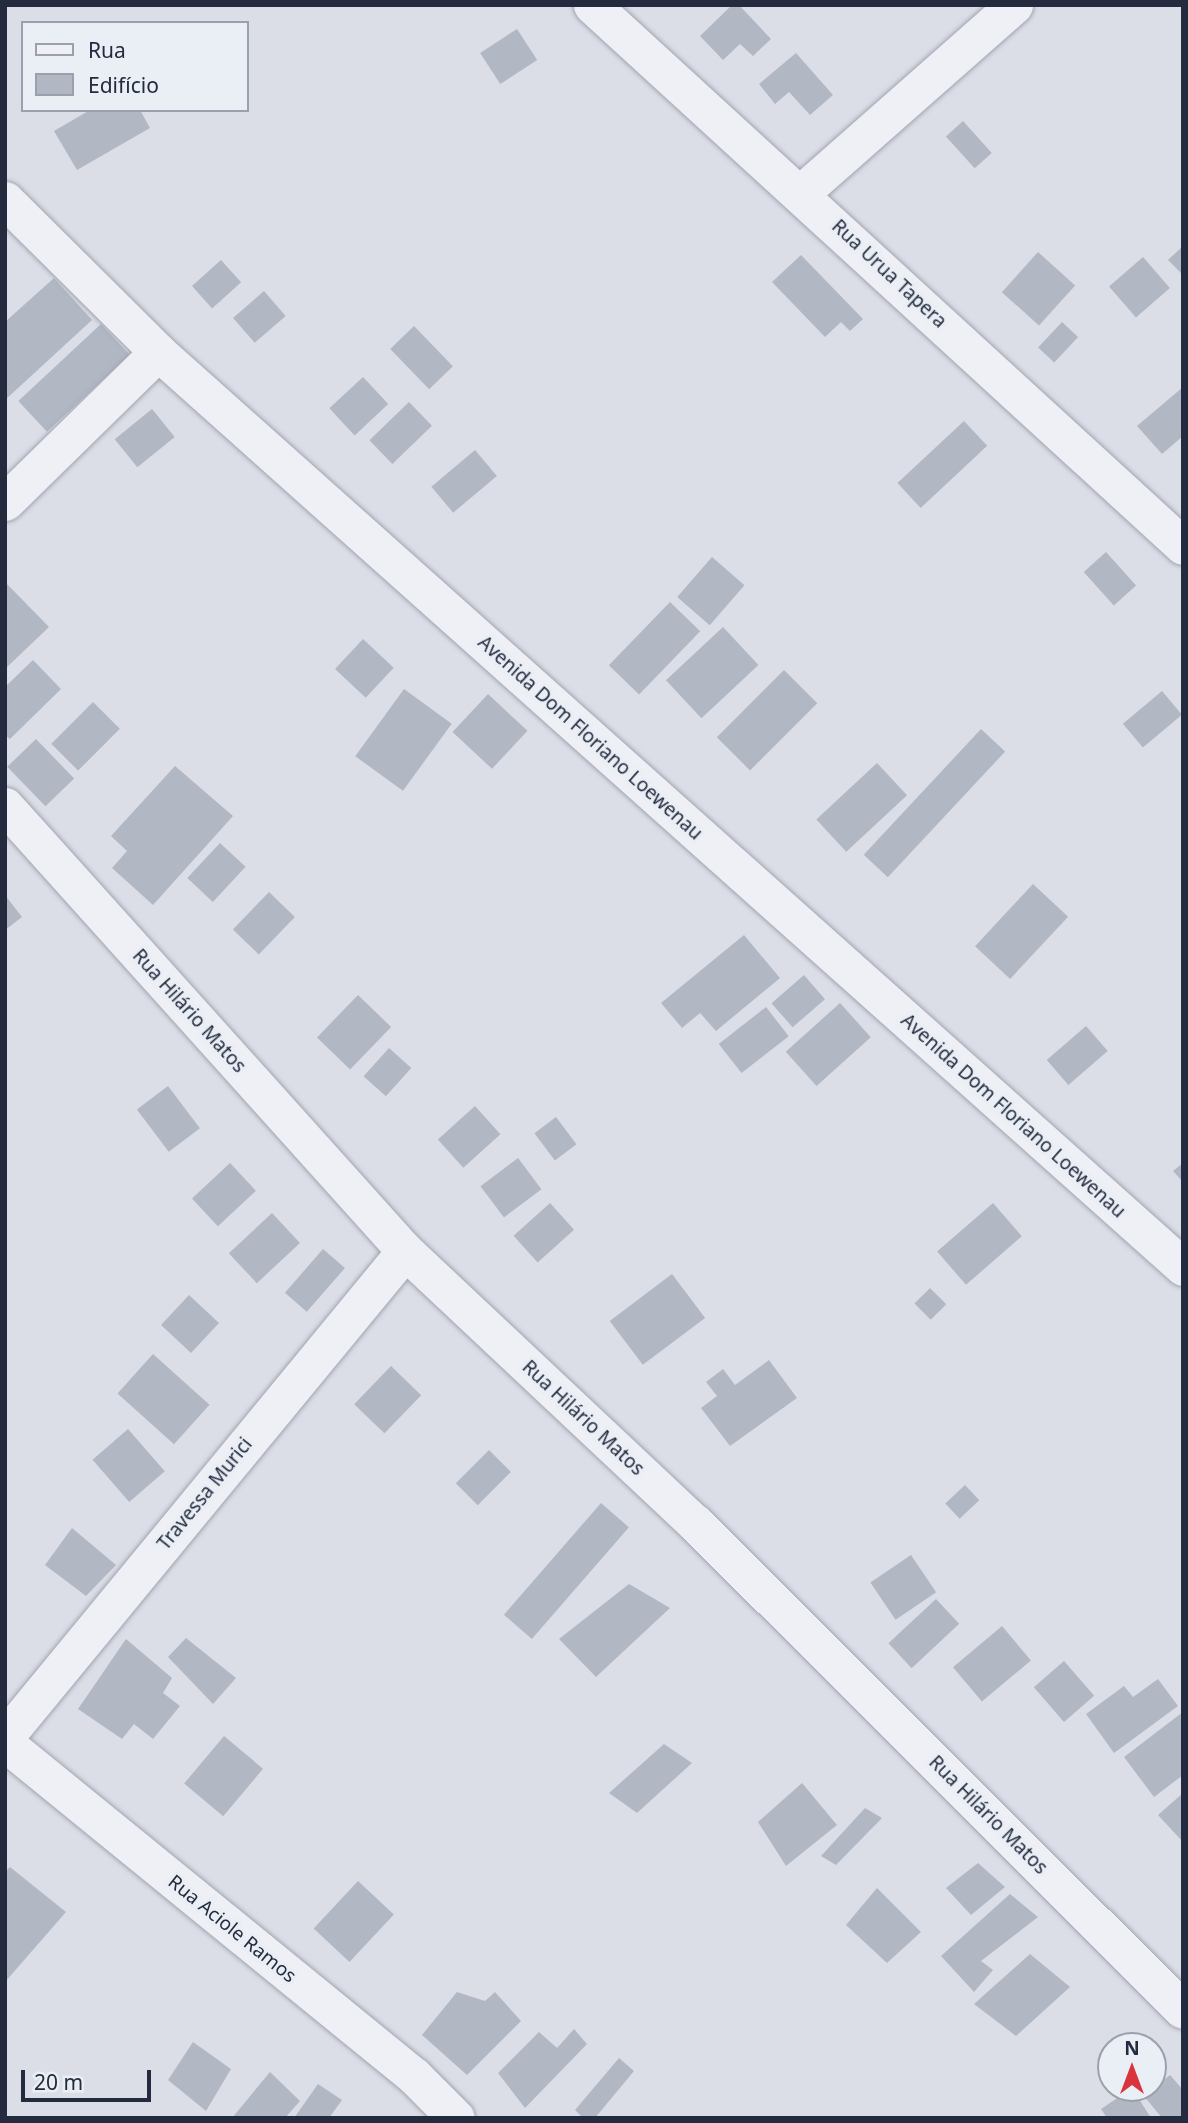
<!DOCTYPE html>
<html>
<head>
<meta charset="utf-8">
<style>
	body { margin:0 }
	#map { position:relative; width:1188px; height:2123px; overflow:hidden; background:#dbdee7; font-family:"Noto Sans",sans-serif }
	div>[style] { position:absolute }
	[style*='--x'] { left:calc(var(--x)*1px); top:calc(var(--y)*1px); width:calc(var(--w)*1px); rotate:calc(var(--a)*1deg) }
	.building>* { inset:0; background:#b2b7c4; transform-origin:0 0 }
	.roads { filter:drop-shadow(0 0 2px #a0a5b1) drop-shadow(0 0 2px #a0a5b1) }
	.minor>* { height:37px; margin:-18.5px; padding:0 18.5px; transform-origin:18.5px; border-radius:18.5px; background:#eef0f5 }
	span { translate:-50% -50%; white-space:nowrap; text-align:center; line-height:1.15; -webkit-text-stroke:7px #eaeef5; paint-order:stroke }
	.street-label { font-size:19px; color:#242b3e }
	.frame { position:absolute; inset:0; border:7px solid #242b3e; pointer-events:none }
	.legend { position:absolute; left:21px; top:21px; width:228px; height:91px; box-sizing:border-box; background:#eaeef5; border:2px solid #9ba0ac; margin:0; padding:9px 12px; list-style:none; font-size:21px; color:#242b3e }
	.legend li { display:flex; align-items:center; gap:14px; height:35px }
	.legend b { width:35px; border:2px solid #9ba0ac }
	.north { position:absolute; left:1097px; top:2032px; width:70px; height:70px; box-sizing:border-box; background:#eaeef5; border:2px solid #9ba0ac; border-radius:50%; rotate:0deg; font-size:19px; font-weight:700; line-height:28px; text-align:center; color:#242b3e }
	.north::after { content:''; display:block; margin:auto; width:24px; height:32px; background:#d9333c; clip-path:polygon(50% 0,100% 100%,50% 72%,0 100%) }
	.scale { position:absolute; left:21px; top:2070px; width:130px; height:32px; box-sizing:border-box; border:4px solid #242b3e; border-top:0; padding-left:9px; font-size:21px; line-height:24px; white-space:nowrap; color:#242b3e; -webkit-text-stroke:5px #eaeef5; paint-order:stroke }
</style>
</head>
<body>
<div id="map">
	<div class="building">
		<div style="clip-path:polygon(732px 5px,739px 5px,771px 39px,753px 56px,740px 44px,723px 60px,700px 36px)"></div>
		<div style="left:517px;top:29px;width:37px;height:44px;rotate:57deg"></div>
		<div style="clip-path:polygon(796px 53px,833px 95px,810px 115px,789px 92px,775px 104px,759px 84px)"></div>
		<div style="clip-path:polygon(90px 110px,140px 110px,150px 128px,77px 170px,54px 131px)"></div>
		<div style="left:963px;top:121px;width:43px;height:23px;rotate:48deg"></div>
		<div style="clip-path:polygon(1183px 246px,1183px 275px,1168px 260px)"></div>
		<div style="left:1038px;top:252px;width:50px;height:54px;rotate:42deg"></div>
		<div style="clip-path:polygon(801px 255px,863px 319px,850px 331px,841px 322px,825px 337px,772px 282px)"></div>
		<div style="left:1143px;top:257px;width:41px;height:45px;rotate:49deg"></div>
		<div style="left:221px;top:260px;width:30px;height:39px;rotate:48deg"></div>
		<div style="clip-path:polygon(54px 278px,92px 320px,5px 400px,5px 322px)"></div>
		<div style="left:264px;top:291px;width:33px;height:41px;rotate:49deg"></div>
		<div style="left:1062px;top:322px;width:22px;height:35px;rotate:43deg"></div>
		<div style="left:101px;top:324px;width:42px;height:113px;rotate:47deg"></div>
		<div style="left:414px;top:326px;width:56px;height:33px;rotate:46deg"></div>
		<div style="left:363px;top:377px;width:37px;height:46px;rotate:47deg"></div>
		<div style="clip-path:polygon(1183px 387px,1183px 436px,1162px 454px,1137px 426px)"></div>
		<div style="left:409px;top:402px;width:33px;height:55px;rotate:46deg"></div>
		<div style="left:152px;top:409px;width:36px;height:48px;rotate:51deg"></div>
		<div style="left:964px;top:421px;width:34px;height:91px;rotate:47deg"></div>
		<div style="left:475px;top:450px;width:34px;height:57px;rotate:50deg"></div>
		<div style="left:1106px;top:552px;width:45px;height:30px;rotate:48deg"></div>
		<div style="left:712px;top:557px;width:43px;height:53px;rotate:41deg"></div>
		<div style="clip-path:polygon(5px 582px,49px 627px,5px 669px)"></div>
		<div style="left:670px;top:602px;width:42px;height:88px;rotate:44deg"></div>
		<div style="left:723px;top:627px;width:52px;height:78px;rotate:47deg"></div>
		<div style="left:363px;top:639px;width:42px;height:41px;rotate:43deg"></div>
		<div style="clip-path:polygon(33px 660px,61px 689px,10px 739px,5px 735px,5px 687px)"></div>
		<div style="left:784px;top:670px;width:47px;height:95px;rotate:45deg"></div>
		<div style="left:404px;top:689px;width:59px;height:83px;rotate:36deg"></div>
		<div style="left:1162px;top:691px;width:31px;height:51px;rotate:50deg"></div>
		<div style="left:488px;top:694px;width:54px;height:52px;rotate:43deg"></div>
		<div style="left:93px;top:702px;width:38px;height:59px;rotate:45deg"></div>
		<div style="left:981px;top:729px;width:33px;height:172px;rotate:43deg"></div>
		<div style="left:36px;top:739px;width:55px;height:40px;rotate:46deg"></div>
		<div style="left:877px;top:763px;width:44px;height:83px;rotate:47deg"></div>
		<div style="clip-path:polygon(175px 766px,233px 816px,153px 905px,112px 868px,127px 851px,111px 836px)"></div>
		<div style="left:220px;top:843px;width:35px;height:48px;rotate:43deg"></div>
		<div style="left:1033px;top:884px;width:48px;height:85px;rotate:43deg"></div>
		<div style="left:269px;top:892px;width:36px;height:52px;rotate:44deg"></div>
		<div style="clip-path:polygon(5px 895px,22px 917px,5px 930px)"></div>
		<div style="clip-path:polygon(744px 935px,780px 978px,716px 1031px,700px 1013px,682px 1028px,661px 1003px)"></div>
		<div style="left:804px;top:975px;width:32px;height:43px;rotate:49deg"></div>
		<div style="left:358px;top:995px;width:46px;height:59px;rotate:44deg"></div>
		<div style="left:840px;top:1003px;width:46px;height:73px;rotate:48deg"></div>
		<div style="left:766px;top:1007px;width:37px;height:60px;rotate:52deg"></div>
		<div style="left:1086px;top:1026px;width:33px;height:52px;rotate:49deg"></div>
		<div style="left:389px;top:1048px;width:30px;height:38px;rotate:42deg"></div>
		<div style="left:168px;top:1086px;width:53px;height:39px;rotate:53deg"></div>
		<div style="left:475px;top:1106px;width:38px;height:50px;rotate:48deg"></div>
		<div style="left:556px;top:1117px;width:34px;height:27px;rotate:53deg"></div>
		<div style="left:518px;top:1158px;width:39px;height:47px;rotate:53deg"></div>
		<div style="left:230px;top:1163px;width:38px;height:52px;rotate:47deg"></div>
		<div style="clip-path:polygon(1183px 1163px,1183px 1182px,1173px 1171px)"></div>
		<div style="left:550px;top:1203px;width:36px;height:49px;rotate:48deg"></div>
		<div style="left:993px;top:1203px;width:44px;height:74px;rotate:49deg"></div>
		<div style="left:272px;top:1213px;width:41px;height:59px;rotate:47deg"></div>
		<div style="left:323px;top:1249px;width:29px;height:58px;rotate:41deg"></div>
		<div style="left:672px;top:1274px;width:55px;height:78px;rotate:53deg"></div>
		<div style="left:930px;top:1288px;width:23px;height:22px;rotate:45deg"></div>
		<div style="left:189px;top:1295px;width:41px;height:41px;rotate:43deg"></div>
		<div style="left:153px;top:1354px;width:76px;height:53px;rotate:42deg"></div>
		<div style="clip-path:polygon(769px 1360px,797px 1398px,730px 1446px,701px 1408px,717px 1396px,706px 1382px,723px 1369px,735px 1385px)"></div>
		<div style="left:391px;top:1366px;width:42px;height:53px;rotate:44deg"></div>
		<div style="left:128px;top:1429px;width:56px;height:47px;rotate:49deg"></div>
		<div style="left:489px;top:1450px;width:31px;height:47px;rotate:45deg"></div>
		<div style="left:965px;top:1485px;width:21px;height:27px;rotate:47deg"></div>
		<div style="left:601px;top:1503px;width:37px;height:148px;rotate:41deg"></div>
		<div style="clip-path:polygon(72px 1528px,116px 1565px,86px 1596px,45px 1565px)"></div>
		<div style="left:911px;top:1555px;width:45px;height:49px;rotate:56deg"></div>
		<div style="clip-path:polygon(629px 1584px,670px 1608px,596px 1677px,559px 1639px)"></div>
		<div style="left:936px;top:1599px;width:34px;height:65px;rotate:47deg"></div>
		<div style="left:1002px;top:1626px;width:45px;height:64px;rotate:50deg"></div>
		<div style="clip-path:polygon(186px 1638px,236px 1678px,213px 1704px,168px 1657px)"></div>
		<div style="clip-path:polygon(126px 1639px,172px 1678px,163px 1693px,180px 1706px,153px 1739px,134px 1724px,122px 1739px,78px 1709px)"></div>
		<div style="left:1064px;top:1661px;width:46px;height:40px;rotate:49deg"></div>
		<div style="clip-path:polygon(1158px 1679px,1178px 1706px,1114px 1753px,1086px 1714px,1124px 1686px,1133px 1697px)"></div>
		<div style="clip-path:polygon(1183px 1712px,1183px 1775px,1154px 1797px,1124px 1757px)"></div>
		<div style="left:224px;top:1736px;width:51px;height:62px;rotate:40deg"></div>
		<div style="clip-path:polygon(664px 1744px,692px 1763px,637px 1813px,609px 1793px)"></div>
		<div style="clip-path:polygon(802px 1783px,837px 1825px,786px 1866px,758px 1822px)"></div>
		<div style="clip-path:polygon(1183px 1793px,1183px 1842px,1158px 1815px)"></div>
		<div style="clip-path:polygon(865px 1808px,882px 1818px,836px 1865px,821px 1856px)"></div>
		<div style="clip-path:polygon(978px 1863px,1005px 1887px,971px 1915px,946px 1888px)"></div>
		<div style="clip-path:polygon(10px 1867px,66px 1912px,5px 1982px,5px 1872px)"></div>
		<div style="left:358px;top:1881px;width:49px;height:65px;rotate:43deg"></div>
		<div style="clip-path:polygon(877px 1888px,921px 1932px,887px 1963px,846px 1925px)"></div>
		<div style="clip-path:polygon(1010px 1894px,1038px 1917px,981px 1961px,993px 1970px,974px 1992px,941px 1956px)"></div>
		<div style="clip-path:polygon(1030px 1954px,1070px 1987px,1016px 2036px,974px 2004px)"></div>
		<div style="clip-path:polygon(457px 1992px,485px 2001px,495px 1992px,521px 2021px,467px 2075px,422px 2035px)"></div>
		<div style="clip-path:polygon(574px 2029px,587px 2044px,525px 2108px,498px 2073px,539px 2032px,557px 2048px)"></div>
		<div style="clip-path:polygon(193px 2042px,231px 2069px,206px 2111px,168px 2080px)"></div>
		<div style="clip-path:polygon(619px 2058px,634px 2071px,595px 2118px,583px 2118px,575px 2110px)"></div>
		<div style="clip-path:polygon(270px 2072px,300px 2101px,285px 2118px,232px 2118px)"></div>
		<div style="clip-path:polygon(1170px 2075px,1183px 2090px,1183px 2118px,1162px 2118px,1144px 2096px)"></div>
		<div style="clip-path:polygon(318px 2084px,342px 2100px,329px 2118px,294px 2118px)"></div>
		<div style="clip-path:polygon(1132px 2088px,1151px 2118px,1107px 2118px,1101px 2109px)"></div>
	</div>
	<div class="roads">
		<div class="minor">
			<div style="--x:592;--y:5;--w:801;--a:42.47"></div>
			<div style="--x:801;--y:193;--w:284;--a:-41.4"></div>
			<div style="--x:5;--y:200;--w:216;--a:44.8"></div>
			<div style="--x:158;--y:352;--w:1374;--a:41.75"></div>
			<div style="--x:5;--y:502;--w:214;--a:-44.4"></div>
			<div style="--x:5;--y:806;--w:598;--a:48.05"></div>
			<div style="--x:405;--y:1251;--w:398;--a:43.2"></div>
			<div style="--x:695;--y:1523;--w:689;--a:44.94"></div>
			<div style="--x:5;--y:1737;--w:629;--a:-50.54"></div>
			<div style="--x:5;--y:1743;--w:527;--a:39.15"></div>
			<div style="--x:414;--y:2076;--w:59;--a:45"></div>
		</div>
	</div>
	<div class="street-label">
		<span style="left:889px;top:274px;rotate:43deg">Rua Urua Tapera</span>
		<span style="left:590px;top:738px;rotate:42deg">Avenida Dom Floriano Loewenau</span>
		<span style="left:189px;top:1011px;rotate:48deg">Rua Hilário Matos</span>
		<span style="left:1013px;top:1116px;rotate:42deg">Avenida Dom Floriano Loewenau</span>
		<span style="left:583px;top:1418px;rotate:43deg">Rua Hilário Matos</span>
		<span style="left:205px;top:1494px;rotate:-51deg">Travessa Murici</span>
		<span style="left:988px;top:1815px;rotate:45deg">Rua Hilário Matos</span>
		<span style="left:232px;top:1929px;rotate:39deg">Rua Aciole Ramos</span>
	</div>
	<div class="frame"></div>
	<ul class="legend">
	<li><b style="height:9px;background:#eef0f5"></b>Rua</li>
	<li><b style="height:19px;background:#b2b7c4"></b>Edifício</li>
	</ul>
	<div class="north">N</div>
	<div class="scale">20 m</div>
</div>
</body>
</html>
